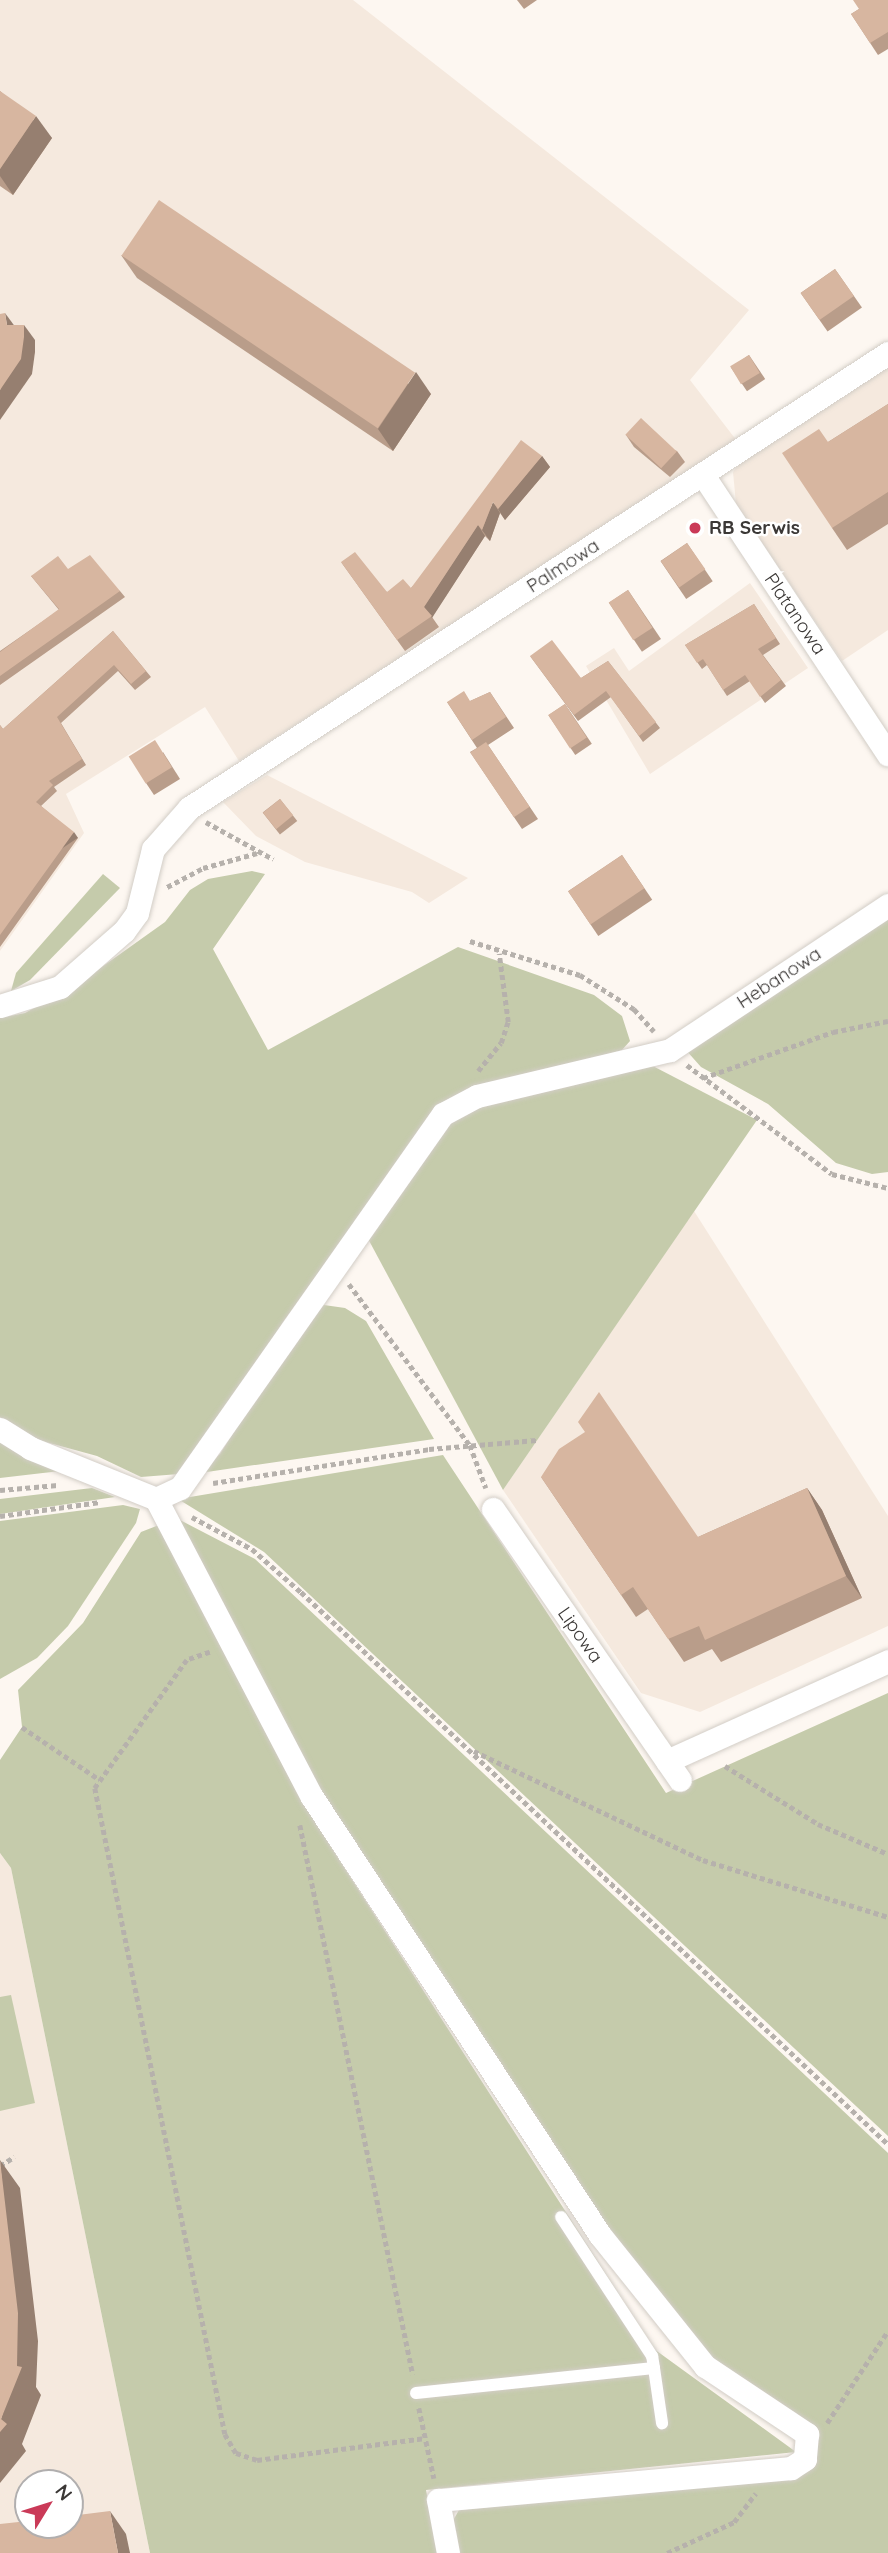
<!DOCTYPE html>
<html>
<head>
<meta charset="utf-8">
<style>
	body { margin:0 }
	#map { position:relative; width:888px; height:2553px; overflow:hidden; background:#fdf7f1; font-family:Quicksand,sans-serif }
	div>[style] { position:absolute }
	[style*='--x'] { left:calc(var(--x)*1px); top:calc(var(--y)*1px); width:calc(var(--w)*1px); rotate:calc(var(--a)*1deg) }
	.built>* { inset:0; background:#f5e9de }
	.green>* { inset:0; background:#c5cbab }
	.path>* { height:4.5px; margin-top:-2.25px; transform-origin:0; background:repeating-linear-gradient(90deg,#b6b1ac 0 5px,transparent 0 8.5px) }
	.roads { filter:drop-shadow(0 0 2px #d2cdc6) drop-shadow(0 0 2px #d2cdc6) }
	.service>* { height:12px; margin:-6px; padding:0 6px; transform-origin:6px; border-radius:6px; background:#fff }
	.minor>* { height:23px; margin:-11.5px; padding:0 11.5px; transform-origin:11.5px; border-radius:11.5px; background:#fff }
	.wall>* { inset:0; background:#b99d8a; transform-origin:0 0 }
	.shaded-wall>* { inset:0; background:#967f70; transform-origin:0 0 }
	.building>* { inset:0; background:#d7b6a0; transform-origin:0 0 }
	.dots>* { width:19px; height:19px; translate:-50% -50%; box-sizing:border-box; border:4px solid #fff; border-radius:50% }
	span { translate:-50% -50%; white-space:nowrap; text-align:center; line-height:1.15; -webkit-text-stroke:5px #fff; paint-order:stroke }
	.poi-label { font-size:19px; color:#3b3836; font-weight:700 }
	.left { translate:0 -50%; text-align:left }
	.street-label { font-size:19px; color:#3b3836 }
	.north { position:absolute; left:14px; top:2469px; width:70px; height:70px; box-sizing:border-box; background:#fff; border:2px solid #b1afaf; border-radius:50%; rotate:52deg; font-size:19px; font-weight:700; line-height:28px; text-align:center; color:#3b3836 }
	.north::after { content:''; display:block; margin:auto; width:24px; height:32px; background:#ca3a58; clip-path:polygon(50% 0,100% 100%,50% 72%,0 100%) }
</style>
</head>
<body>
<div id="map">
	<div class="built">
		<div style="clip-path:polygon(0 0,353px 0,749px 310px,690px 380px,737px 441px,239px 761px,205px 707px,66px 794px,84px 833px,0 951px)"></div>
		<div style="clip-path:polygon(888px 363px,888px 630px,842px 661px,736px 504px,733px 472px,744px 457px)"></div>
		<div style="clip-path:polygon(750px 583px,808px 668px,650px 774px,586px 666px,614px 648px,629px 671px)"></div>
		<div style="clip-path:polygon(267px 775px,468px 878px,429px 903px,412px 892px,305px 862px,256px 836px,223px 802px)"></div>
		<div style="clip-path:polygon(694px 1211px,888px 1516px,888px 1626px,700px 1712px,641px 1693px,503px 1490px)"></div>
		<div style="clip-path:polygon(evenodd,0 1853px,11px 1868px,150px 2553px,0 2553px,0 1853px,28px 2483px,70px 2483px,70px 2525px,28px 2525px,28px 2483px)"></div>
	</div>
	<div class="green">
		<div style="clip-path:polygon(252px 871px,265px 874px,213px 949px,268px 1050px,458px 947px,594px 995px,622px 1016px,630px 1041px,622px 1050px,439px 1106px,283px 1322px,205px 1447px,179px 1474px,141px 1477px,97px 1456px,31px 1438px,0 1417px,0 1018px,25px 1013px,78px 984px,165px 922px,190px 890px,208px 879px)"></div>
		<div style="clip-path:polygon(103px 874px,120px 888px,30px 980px,11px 991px,16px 973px)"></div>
		<div style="clip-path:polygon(888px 915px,888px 1172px,872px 1174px,836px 1163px,768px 1104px,701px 1067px,685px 1049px)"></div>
		<div style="clip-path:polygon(647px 1063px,757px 1120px,503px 1490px,366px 1235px,430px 1136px,468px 1109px)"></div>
		<div style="clip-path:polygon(324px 1305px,345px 1308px,366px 1321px,434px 1439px,200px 1473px,220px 1454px,309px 1312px)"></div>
		<div style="clip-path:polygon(0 1439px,60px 1471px,0 1478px)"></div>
		<div style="clip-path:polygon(443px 1455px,666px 1793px,888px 1693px,888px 2136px,264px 1552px,178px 1499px)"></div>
		<div style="clip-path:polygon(92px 1488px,115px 1497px,0 1514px,0 1499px)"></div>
		<div style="clip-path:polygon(123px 1505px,140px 1509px,136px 1523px,68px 1626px,37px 1658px,0 1679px,0 1521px)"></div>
		<div style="clip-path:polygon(178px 1519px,255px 1559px,888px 2153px,888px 2553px,455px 2553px,451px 2524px,459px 2510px,790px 2478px,815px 2458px,818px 2446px,796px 2413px,710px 2363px,608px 2233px,318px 1795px)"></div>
		<div style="clip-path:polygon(159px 1525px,302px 1802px,654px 2349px,796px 2452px,426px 2490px,438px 2553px,150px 2553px,11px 1868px,0 1853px,0 1760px,22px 1727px,18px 1690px,83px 1623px,141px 1532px)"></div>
		<div style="clip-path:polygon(11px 1995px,35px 2103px,0 2111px,0 1997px)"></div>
	</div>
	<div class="path">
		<div style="--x:206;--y:822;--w:77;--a:28.9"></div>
		<div style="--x:167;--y:887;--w:41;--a:-27.8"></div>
		<div style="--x:203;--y:868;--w:56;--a:-15.5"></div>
		<div style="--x:470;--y:941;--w:115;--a:17.2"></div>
		<div style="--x:580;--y:975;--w:64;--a:32.2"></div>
		<div style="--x:634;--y:1009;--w:30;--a:48"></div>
		<div style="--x:687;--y:1065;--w:181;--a:36.9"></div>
		<div style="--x:832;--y:1174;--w:58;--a:14"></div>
		<div style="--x:478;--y:1071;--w:36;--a:-51"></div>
		<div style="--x:501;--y:1043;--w:22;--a:-72"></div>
		<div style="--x:508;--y:1022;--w:69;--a:-97.5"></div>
		<div style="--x:703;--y:1078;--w:138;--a:-19.5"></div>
		<div style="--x:833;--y:1032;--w:56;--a:-11.3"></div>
		<div style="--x:349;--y:1284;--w:201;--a:53.1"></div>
		<div style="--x:470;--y:1445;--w:46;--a:69.6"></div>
		<div style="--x:213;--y:1483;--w:219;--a:-8.9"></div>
		<div style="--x:429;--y:1449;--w:108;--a:-4.8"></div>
		<div style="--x:0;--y:1490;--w:58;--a:-4.9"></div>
		<div style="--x:0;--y:1516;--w:101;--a:-8"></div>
		<div style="--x:192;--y:1517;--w:68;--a:28.1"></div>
		<div style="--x:252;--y:1549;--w:65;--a:41.3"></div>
		<div style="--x:301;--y:1592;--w:806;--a:43.24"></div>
		<div style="--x:210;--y:1652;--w:24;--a:161"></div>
		<div style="--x:187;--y:1660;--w:158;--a:125.7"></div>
		<div style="--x:95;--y:1788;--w:659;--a:78.62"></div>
		<div style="--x:225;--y:2434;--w:22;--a:60"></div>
		<div style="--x:236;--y:2453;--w:22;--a:18"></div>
		<div style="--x:257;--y:2460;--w:170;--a:-7.4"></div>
		<div style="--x:22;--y:1727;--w:94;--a:34.2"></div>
		<div style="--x:474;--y:1751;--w:254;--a:25.5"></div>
		<div style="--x:703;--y:1860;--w:194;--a:17.1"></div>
		<div style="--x:725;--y:1766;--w:110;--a:31.9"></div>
		<div style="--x:818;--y:1824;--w:76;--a:23.2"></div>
		<div style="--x:300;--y:1825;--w:561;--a:78.39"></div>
		<div style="--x:0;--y:2166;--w:17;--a:-33"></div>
		<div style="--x:419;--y:2408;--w:72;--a:77.9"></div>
		<div style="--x:827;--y:2423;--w:110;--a:-56.5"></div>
		<div style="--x:667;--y:2553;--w:74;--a:-24.8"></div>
		<div style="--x:734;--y:2522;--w:36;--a:-53"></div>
	</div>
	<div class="roads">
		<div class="service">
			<div style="--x:654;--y:2368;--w:56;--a:81.7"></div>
			<div style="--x:416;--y:2393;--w:239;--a:-6"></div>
			<div style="--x:654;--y:2368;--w:12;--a:-99"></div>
			<div style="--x:652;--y:2356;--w:166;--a:-123.2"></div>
		</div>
		<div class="minor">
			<div style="--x:703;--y:475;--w:335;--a:56.5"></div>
			<div style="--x:0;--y:1006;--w:63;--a:-17.6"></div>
			<div style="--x:60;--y:987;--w:85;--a:-41.2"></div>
			<div style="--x:124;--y:931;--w:22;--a:-54"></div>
			<div style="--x:137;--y:913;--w:66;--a:-76"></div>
			<div style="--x:153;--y:849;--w:55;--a:-48.7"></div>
			<div style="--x:189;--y:808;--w:834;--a:-33.06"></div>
			<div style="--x:0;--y:1429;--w:36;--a:32"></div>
			<div style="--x:30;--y:1448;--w:136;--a:22"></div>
			<div style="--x:156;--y:1499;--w:336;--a:62.4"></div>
			<div style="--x:312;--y:1797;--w:524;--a:56.67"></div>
			<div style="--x:600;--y:2235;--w:168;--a:51.3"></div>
			<div style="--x:705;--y:2366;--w:123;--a:33.7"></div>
			<div style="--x:807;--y:2434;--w:25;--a:95"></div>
			<div style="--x:805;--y:2459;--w:17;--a:147"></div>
			<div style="--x:791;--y:2468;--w:354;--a:174.8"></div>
			<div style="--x:438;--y:2500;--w:54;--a:79.3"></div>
			<div style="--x:156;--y:1499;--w:26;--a:-25"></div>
			<div style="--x:180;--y:1488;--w:457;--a:-54.9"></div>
			<div style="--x:443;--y:1114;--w:38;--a:-28"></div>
			<div style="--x:477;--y:1096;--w:198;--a:-13.4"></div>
			<div style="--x:670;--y:1050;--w:262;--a:-33.6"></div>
			<div style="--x:493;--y:1509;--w:329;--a:55.4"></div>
			<div style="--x:667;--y:1761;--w:243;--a:-24.3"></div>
		</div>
	</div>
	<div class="wall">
		<div style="clip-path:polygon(517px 0,537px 0,524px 9px)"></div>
		<div style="clip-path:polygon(888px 0,888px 49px,878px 55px,851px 14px,859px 9px)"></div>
		<div style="clip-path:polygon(0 91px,52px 138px,13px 195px,0 186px)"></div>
		<div style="clip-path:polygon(121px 255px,431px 394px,393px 451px,137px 278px)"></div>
		<div style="left:835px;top:269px;width:47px;height:42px;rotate:55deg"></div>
		<div style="left:749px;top:355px;width:29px;height:22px;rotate:56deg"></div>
		<div style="clip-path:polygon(888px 404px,888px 524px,847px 550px,832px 528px,828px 442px)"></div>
		<div style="clip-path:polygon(626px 435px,677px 451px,685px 462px,670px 477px,634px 447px)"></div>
		<div style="clip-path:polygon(542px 456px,550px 467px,505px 520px,500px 513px,490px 541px,485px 536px,432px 617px,439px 627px,405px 651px,341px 562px,387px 592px,411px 588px)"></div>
		<div style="left:687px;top:543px;width:46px;height:32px;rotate:56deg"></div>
		<div style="clip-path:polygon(68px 569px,120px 591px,125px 597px,0 685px,0 651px,59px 610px,31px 576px)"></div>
		<div style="left:628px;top:590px;width:59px;height:23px;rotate:56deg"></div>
		<div style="clip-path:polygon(754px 604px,780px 644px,763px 655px,786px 686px,765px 703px,750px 681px,727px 696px,707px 665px,702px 669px,685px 645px)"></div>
		<div style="clip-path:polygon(113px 631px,151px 677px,135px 690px,118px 671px,61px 723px,86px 765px,54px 787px,57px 791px,41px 806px,78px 838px,0 947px,0 725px,3px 729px)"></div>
		<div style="clip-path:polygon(530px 656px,581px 678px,608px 661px,660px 728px,643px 742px,611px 697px,578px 721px)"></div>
		<div style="clip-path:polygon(490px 692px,514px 728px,488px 745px,538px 819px,522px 829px,470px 752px,477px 748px,447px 702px,470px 701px)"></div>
		<div style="left:565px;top:704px;width:48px;height:20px;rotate:56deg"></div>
		<div style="clip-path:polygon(163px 752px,180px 779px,154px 795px,146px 783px)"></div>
		<div style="left:280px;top:799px;width:28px;height:22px;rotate:52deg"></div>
		<div style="left:622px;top:855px;width:54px;height:65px;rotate:56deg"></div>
		<div style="clip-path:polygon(541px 1477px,698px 1537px,807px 1488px,822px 1510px,862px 1598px,721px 1662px,712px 1649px,684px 1662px,648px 1609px,636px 1617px)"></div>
	</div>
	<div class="shaded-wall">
		<div style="clip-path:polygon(36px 116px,52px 138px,13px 195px,0 176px,0 169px)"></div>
		<div style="clip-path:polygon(5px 313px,16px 328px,7px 325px)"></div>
		<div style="clip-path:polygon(24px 325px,35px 340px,35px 352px,32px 374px,0 420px,0 390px)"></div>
		<div style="clip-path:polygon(416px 372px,431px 394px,393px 451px,378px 429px)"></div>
		<div style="clip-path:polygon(542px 456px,550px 467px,505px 520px,498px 509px)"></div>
		<div style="clip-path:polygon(493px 502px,500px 513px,490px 541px,482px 530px)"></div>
		<div style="clip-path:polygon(478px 525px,485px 536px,432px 618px,424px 607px)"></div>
		<div style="left:74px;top:832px;width:7px;height:127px;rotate:56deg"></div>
		<div style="clip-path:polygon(807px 1488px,822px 1510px,862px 1598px,846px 1576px)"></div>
		<div style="clip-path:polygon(0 2160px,20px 2188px,38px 2341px,36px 2387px,41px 2395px,22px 2444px,26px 2451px,0 2483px,0 2432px,1px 2419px,17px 2366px)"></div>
		<div style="clip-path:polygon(110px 2511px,126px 2534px,130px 2553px,118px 2553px)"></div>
	</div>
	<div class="building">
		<div style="clip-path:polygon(853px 0,888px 0,888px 32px,870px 43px,851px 14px,859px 9px)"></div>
		<div style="clip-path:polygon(0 91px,36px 116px,0 169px)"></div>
		<div style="left:159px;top:200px;width:309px;height:67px;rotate:34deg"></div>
		<div style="left:835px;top:269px;width:33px;height:42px;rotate:55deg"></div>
		<div style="clip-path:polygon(5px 313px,7px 325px,24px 325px,24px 337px,21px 359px,0 390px,0 314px)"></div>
		<div style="left:749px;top:355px;width:21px;height:22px;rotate:59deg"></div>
		<div style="clip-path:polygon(888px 404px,888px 492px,832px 528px,782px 453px,819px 429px,828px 442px)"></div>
		<div style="left:641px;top:418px;width:49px;height:23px;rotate:43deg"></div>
		<div style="clip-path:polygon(521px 440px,542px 456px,498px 509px,493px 502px,482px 530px,478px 525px,424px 607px,432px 616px,397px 640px,341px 562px,355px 552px,387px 592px,403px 579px,411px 588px)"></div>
		<div style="left:687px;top:543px;width:32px;height:32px;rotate:55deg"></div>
		<div style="clip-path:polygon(90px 555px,120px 591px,0 676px,0 652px,59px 609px,31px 576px,58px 556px,68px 569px)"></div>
		<div style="left:628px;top:590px;width:45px;height:23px;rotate:57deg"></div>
		<div style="clip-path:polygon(754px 604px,776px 638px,758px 649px,781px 680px,760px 697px,745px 675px,723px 690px,703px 659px,697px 663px,685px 645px)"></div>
		<div style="clip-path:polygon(113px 631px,146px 671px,131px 684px,114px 665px,57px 717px,82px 759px,49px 781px,53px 785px,36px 802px,74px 832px,0 935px,0 725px,3px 729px)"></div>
		<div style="clip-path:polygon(552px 640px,581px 678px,608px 661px,656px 722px,639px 736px,606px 691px,574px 715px,530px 656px)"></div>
		<div style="clip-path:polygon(464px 691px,470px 701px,490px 692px,506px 717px,472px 740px,447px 702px)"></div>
		<div style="left:565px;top:704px;width:40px;height:20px;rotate:57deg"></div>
		<div style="left:155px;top:740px;width:32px;height:31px;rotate:58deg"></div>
		<div style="left:486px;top:742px;width:78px;height:19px;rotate:56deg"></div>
		<div style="left:280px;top:799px;width:21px;height:22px;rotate:51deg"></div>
		<div style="left:622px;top:855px;width:40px;height:65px;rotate:56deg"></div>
		<div style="clip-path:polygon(599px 1392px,698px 1537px,807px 1488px,846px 1576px,705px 1640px,699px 1626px,668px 1639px,633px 1587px,621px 1595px,541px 1477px,559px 1449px,585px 1432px,578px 1422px)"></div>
		<div style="clip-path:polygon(0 2160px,18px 2313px,17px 2366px,22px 2367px,1px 2419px,7px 2424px,0 2432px)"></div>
		<div style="clip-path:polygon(110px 2511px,118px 2553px,0 2553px,0 2524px,28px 2521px,28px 2525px,70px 2525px,70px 2516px)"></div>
	</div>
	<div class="dots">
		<div style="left:695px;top:528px;background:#ca3a58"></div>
	</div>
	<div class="poi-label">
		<span class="left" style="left:709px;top:528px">RB Serwis</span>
	</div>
	<div class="street-label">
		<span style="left:563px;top:566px;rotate:-33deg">Palmowa</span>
		<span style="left:795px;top:614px;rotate:56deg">Platanowa</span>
		<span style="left:779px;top:978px;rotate:-33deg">Hebanowa</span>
		<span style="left:580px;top:1635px;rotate:55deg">Lipowa</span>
	</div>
	<div class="north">N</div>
</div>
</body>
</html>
